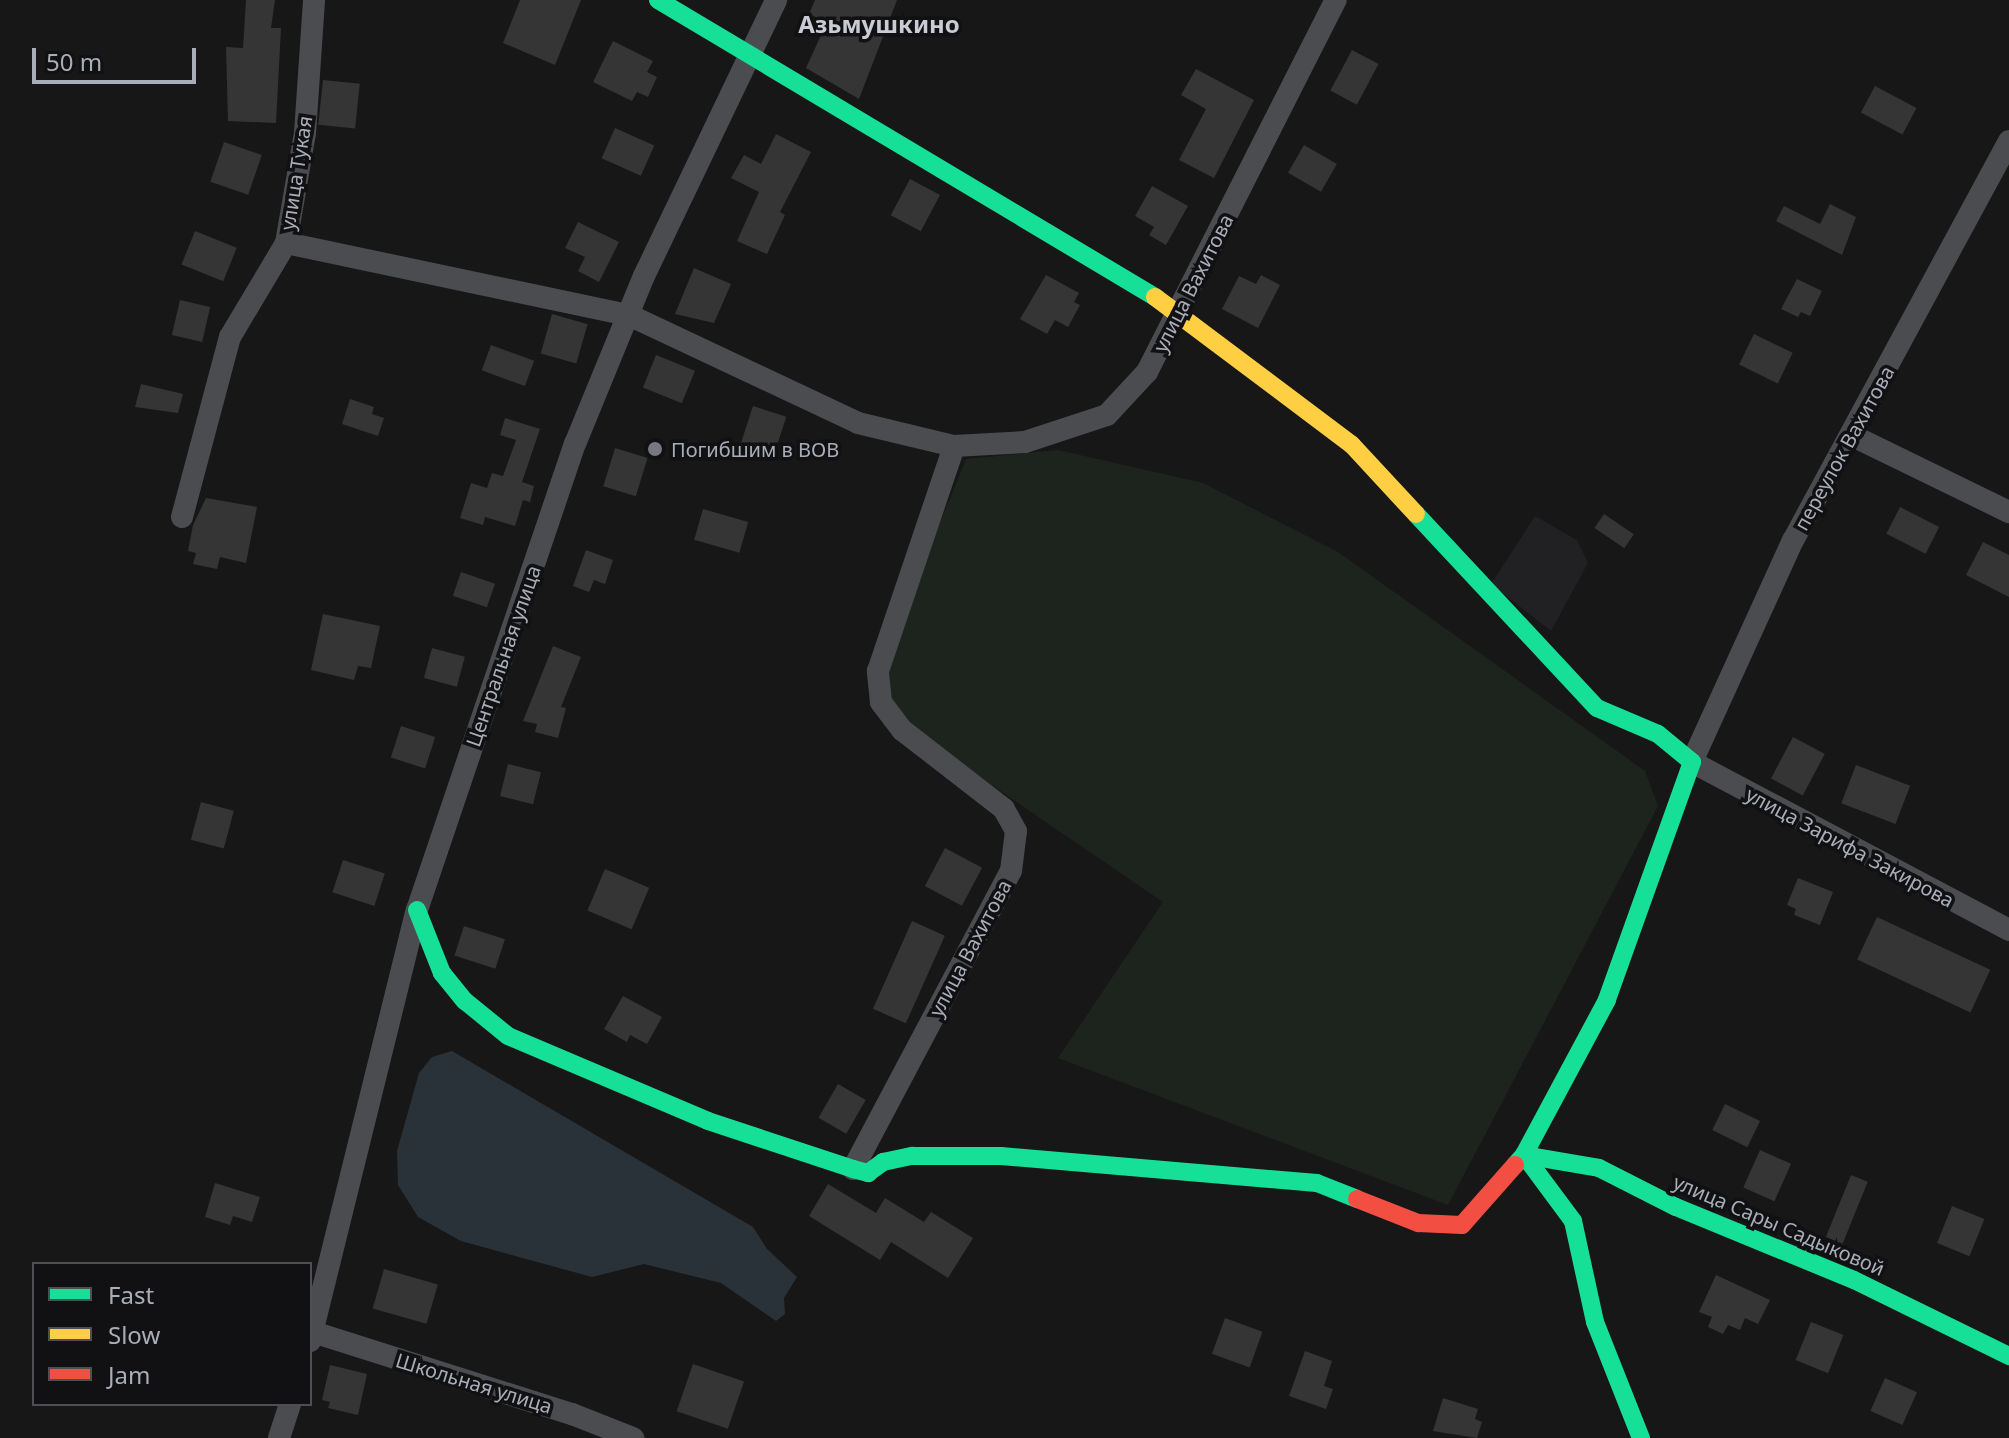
<!DOCTYPE html>
<html>
<head>
<meta charset="utf-8">
<style>
	body { margin:0 }
	#map { position:relative; width:2009px; height:1438px; overflow:hidden; background:#171717; font-family:"Noto Sans",sans-serif }
	div>[style] { position:absolute }
	[style*='--x'] { left:calc(var(--x)*1px); top:calc(var(--y)*1px); width:calc(var(--w)*1px); rotate:calc(var(--a)*1deg) }
	.built>* { inset:0; background:#212123 }
	.green>* { inset:0; background:#1d241e }
	.water>* { inset:0; background:#2a3239 }
	.building>* { inset:0; background:#353536; transform-origin:0 0 }
	.street>* { height:22px; margin:-11px; padding:0 11px; transform-origin:11px; border-radius:11px; background:#4b4c50 }
	.fast>* { height:18px; margin:-9px; padding:0 9px; transform-origin:9px; border-radius:9px; background:#16e098 }
	.slow>* { height:18px; margin:-9px; padding:0 9px; transform-origin:9px; border-radius:9px; background:#ffcf43 }
	.jam>* { height:18px; margin:-9px; padding:0 9px; transform-origin:9px; border-radius:9px; background:#f24e42 }
	.dots>* { width:22px; height:22px; translate:-50% -50%; box-sizing:border-box; border:4px solid #111113; border-radius:50% }
	span { translate:-50% -50%; white-space:nowrap; text-align:center; line-height:1.15; -webkit-text-stroke:7px #111113; paint-order:stroke }
	.street-label { font-size:20px; color:#a8adb8 }
	.poi-label { font-size:20px; color:#a8adb8 }
	.left { translate:0 -50%; text-align:left }
	.quarter-label { font-size:24px; color:#c9ccd4; font-weight:700 }
	.legend { position:absolute; left:32px; top:1262px; width:280px; height:144px; box-sizing:border-box; background:#111113; border:2px solid #4d4f55; margin:0; padding:10px 14px; list-style:none; font-size:24px; color:#a8adb8 }
	.legend li { display:flex; align-items:center; gap:16px; height:40px }
	.legend b { width:40px; border:2px solid #4d4f55 }
	.scale { position:absolute; left:32px; top:48px; width:164px; height:36px; box-sizing:border-box; border:4px solid #a8adb8; border-top:0; padding-left:10px; font-size:24px; line-height:28px; white-space:nowrap; color:#a8adb8; -webkit-text-stroke:6px #111113; paint-order:stroke }
</style>
</head>
<body>
<div id="map">
	<div class="built">
		<div style="clip-path:polygon(1535px 516px,1577px 540px,1588px 563px,1551px 631px,1491px 584px)"></div>
	</div>
	<div class="green">
		<div style="clip-path:polygon(1058px 450px,1203px 483px,1338px 552px,1645px 771px,1658px 806px,1448px 1205px,1058px 1058px,1163px 902px,914px 732px,890px 700px,886px 673px,921px 569px,966px 459px)"></div>
	</div>
	<div class="water">
		<div style="clip-path:polygon(452px 1051px,753px 1227px,767px 1249px,797px 1277px,784px 1298px,785px 1314px,776px 1321px,721px 1283px,644px 1264px,592px 1277px,461px 1241px,418px 1217px,398px 1185px,397px 1151px,419px 1073px,432px 1057px)"></div>
	</div>
	<div class="building">
		<div style="clip-path:polygon(246px 0,275px 0,271px 28px,281px 28px,276px 123px,228px 121px,226px 47px,243px 48px)"></div>
		<div style="clip-path:polygon(520px 0,581px 0,555px 65px,503px 43px)"></div>
		<div style="clip-path:polygon(815px 0,897px 0,859px 99px,806px 68px,827px 22px,809px 14px)"></div>
		<div style="clip-path:polygon(613px 41px,653px 61px,647px 72px,657px 77px,648px 97px,637px 92px,632px 101px,593px 82px)"></div>
		<div style="left:1352px;top:50px;width:30px;height:46px;rotate:28deg"></div>
		<div style="clip-path:polygon(1196px 69px,1254px 100px,1214px 178px,1179px 160px,1206px 109px,1181px 95px)"></div>
		<div style="left:323px;top:80px;width:37px;height:45px;rotate:6deg"></div>
		<div style="left:1875px;top:86px;width:47px;height:30px;rotate:28deg"></div>
		<div style="left:615px;top:128px;width:43px;height:33px;rotate:24deg"></div>
		<div style="clip-path:polygon(776px 134px,811px 152px,780px 212px,785px 215px,767px 254px,737px 241px,759px 192px,731px 178px,744px 155px,761px 164px)"></div>
		<div style="left:224px;top:142px;width:40px;height:42px;rotate:19deg"></div>
		<div style="left:1304px;top:145px;width:38px;height:32px;rotate:30deg"></div>
		<div style="left:910px;top:179px;width:34px;height:41px;rotate:28deg"></div>
		<div style="clip-path:polygon(1152px 186px,1188px 206px,1166px 245px,1149px 235px,1154px 227px,1135px 216px)"></div>
		<div style="clip-path:polygon(1830px 204px,1856px 217px,1842px 255px,1776px 221px,1784px 206px,1820px 224px)"></div>
		<div style="clip-path:polygon(578px 222px,619px 242px,599px 282px,578px 271px,585px 257px,565px 248px)"></div>
		<div style="left:195px;top:231px;width:45px;height:36px;rotate:22deg"></div>
		<div style="clip-path:polygon(694px 268px,731px 284px,714px 323px,675px 314px)"></div>
		<div style="clip-path:polygon(1046px 275px,1079px 293px,1074px 302px,1080px 305px,1068px 327px,1055px 320px,1047px 334px,1020px 319px)"></div>
		<div style="clip-path:polygon(1261px 275px,1280px 285px,1258px 328px,1222px 309px,1239px 276px,1256px 284px)"></div>
		<div style="clip-path:polygon(1797px 279px,1822px 291px,1810px 316px,1801px 312px,1798px 317px,1781px 309px)"></div>
		<div style="left:180px;top:300px;width:31px;height:36px;rotate:13deg"></div>
		<div style="left:552px;top:314px;width:37px;height:41px;rotate:16deg"></div>
		<div style="left:1754px;top:334px;width:43px;height:34px;rotate:26deg"></div>
		<div style="left:491px;top:345px;width:46px;height:27px;rotate:20deg"></div>
		<div style="left:656px;top:355px;width:42px;height:35px;rotate:22deg"></div>
		<div style="clip-path:polygon(141px 384px,183px 394px,178px 413px,135px 407px)"></div>
		<div style="clip-path:polygon(350px 399px,374px 407px,372px 414px,384px 418px,378px 436px,342px 424px)"></div>
		<div style="left:753px;top:406px;width:35px;height:39px;rotate:18deg"></div>
		<div style="clip-path:polygon(505px 418px,540px 429px,522px 482px,534px 486px,530px 502px,523px 500px,515px 526px,485px 517px,483px 525px,460px 518px,471px 483px,487px 488px,492px 473px,503px 476px,516px 440px,500px 435px)"></div>
		<div style="left:615px;top:448px;width:34px;height:40px;rotate:17deg"></div>
		<div style="clip-path:polygon(206px 498px,257px 507px,246px 563px,220px 557px,217px 569px,193px 564px,196px 553px,188px 551px,193px 525px)"></div>
		<div style="left:1900px;top:507px;width:44px;height:30px;rotate:27deg"></div>
		<div style="left:703px;top:509px;width:47px;height:32px;rotate:16deg"></div>
		<div style="left:1604px;top:514px;width:36px;height:17px;rotate:34deg"></div>
		<div style="clip-path:polygon(1983px 542px,2009px 555px,2009px 597px,1966px 575px)"></div>
		<div style="clip-path:polygon(586px 550px,613px 560px,605px 584px,594px 580px,589px 592px,573px 586px)"></div>
		<div style="left:461px;top:572px;width:36px;height:25px;rotate:19deg"></div>
		<div style="clip-path:polygon(323px 614px,380px 626px,371px 668px,358px 666px,354px 680px,311px 670px)"></div>
		<div style="clip-path:polygon(553px 646px,581px 657px,561px 707px,566px 708px,558px 738px,535px 732px,537px 724px,523px 721px)"></div>
		<div style="left:432px;top:648px;width:34px;height:31px;rotate:15deg"></div>
		<div style="left:401px;top:726px;width:36px;height:33px;rotate:18deg"></div>
		<div style="left:1793px;top:737px;width:36px;height:47px;rotate:28deg"></div>
		<div style="left:508px;top:764px;width:34px;height:33px;rotate:14deg"></div>
		<div style="left:1856px;top:765px;width:58px;height:41px;rotate:21deg"></div>
		<div style="left:201px;top:802px;width:34px;height:39px;rotate:15deg"></div>
		<div style="left:945px;top:848px;width:42px;height:43px;rotate:28deg"></div>
		<div style="left:343px;top:860px;width:44px;height:34px;rotate:18deg"></div>
		<div style="left:605px;top:869px;width:48px;height:45px;rotate:23deg"></div>
		<div style="clip-path:polygon(1798px 878px,1833px 892px,1820px 925px,1794px 915px,1796px 909px,1787px 905px)"></div>
		<div style="left:1877px;top:917px;width:125px;height:47px;rotate:25deg"></div>
		<div style="left:912px;top:921px;width:36px;height:96px;rotate:24deg"></div>
		<div style="left:464px;top:926px;width:43px;height:31px;rotate:18deg"></div>
		<div style="clip-path:polygon(623px 996px,662px 1017px,647px 1044px,630px 1035px,627px 1042px,604px 1029px)"></div>
		<div style="left:838px;top:1084px;width:32px;height:39px;rotate:30deg"></div>
		<div style="left:1725px;top:1104px;width:39px;height:29px;rotate:26deg"></div>
		<div style="left:1760px;top:1150px;width:34px;height:41px;rotate:24deg"></div>
		<div style="left:1851px;top:1175px;width:18px;height:67px;rotate:22deg"></div>
		<div style="clip-path:polygon(215px 1183px,260px 1197px,252px 1222px,233px 1216px,230px 1225px,205px 1217px)"></div>
		<div style="clip-path:polygon(828px 1184px,876px 1213px,885px 1198px,924px 1222px,931px 1212px,973px 1238px,948px 1278px,891px 1242px,880px 1260px,809px 1216px)"></div>
		<div style="left:1952px;top:1206px;width:35px;height:40px;rotate:22deg"></div>
		<div style="left:384px;top:1269px;width:56px;height:41px;rotate:16deg"></div>
		<div style="clip-path:polygon(1716px 1275px,1770px 1300px,1758px 1324px,1745px 1318px,1740px 1330px,1728px 1325px,1723px 1334px,1708px 1327px,1712px 1317px,1699px 1312px)"></div>
		<div style="left:1225px;top:1318px;width:40px;height:38px;rotate:20deg"></div>
		<div style="left:1811px;top:1322px;width:35px;height:41px;rotate:22deg"></div>
		<div style="clip-path:polygon(1305px 1351px,1332px 1361px,1324px 1386px,1333px 1389px,1326px 1409px,1289px 1396px)"></div>
		<div style="left:693px;top:1364px;width:54px;height:50px;rotate:19deg"></div>
		<div style="clip-path:polygon(330px 1365px,367px 1374px,358px 1415px,328px 1408px,330px 1402px,322px 1400px)"></div>
		<div style="left:1885px;top:1378px;width:35px;height:36px;rotate:24deg"></div>
		<div style="clip-path:polygon(1443px 1398px,1478px 1409px,1475px 1419px,1482px 1422px,1477px 1438px,1433px 1431px)"></div>
	</div>
	<div class="street">
		<div style="--x:2009;--y:141;--w:454;--a:118.4"></div>
		<div style="--x:1793;--y:540;--w:244;--a:114.5"></div>
		<div style="--x:1692;--y:762;--w:359;--a:27.9"></div>
		<div style="--x:286;--y:243;--w:353;--a:11.9"></div>
		<div style="--x:631;--y:316;--w:251;--a:25.2"></div>
		<div style="--x:858;--y:423;--w:99;--a:13.5"></div>
		<div style="--x:954;--y:446;--w:71;--a:-3.2"></div>
		<div style="--x:1025;--y:442;--w:86;--a:-18.2"></div>
		<div style="--x:1107;--y:415;--w:59;--a:-47.1"></div>
		<div style="--x:1147;--y:372;--w:417;--a:-63.1"></div>
		<div style="--x:1853;--y:436;--w:174;--a:26"></div>
		<div style="--x:182;--y:517;--w:186;--a:-75.1"></div>
		<div style="--x:230;--y:337;--w:109;--a:-59.2"></div>
		<div style="--x:286;--y:243;--w:112;--a:-80.2"></div>
		<div style="--x:305;--y:133;--w:133;--a:-86.1"></div>
		<div style="--x:853;--y:1169;--w:337;--a:-62.1"></div>
		<div style="--x:1011;--y:871;--w:40;--a:-82.9"></div>
		<div style="--x:1016;--y:831;--w:25;--a:-119"></div>
		<div style="--x:1004;--y:809;--w:129;--a:-142.2"></div>
		<div style="--x:902;--y:730;--w:35;--a:-127"></div>
		<div style="--x:881;--y:702;--w:31;--a:-96"></div>
		<div style="--x:878;--y:671;--w:237;--a:-71.3"></div>
		<div style="--x:313;--y:1332;--w:272;--a:17.6"></div>
		<div style="--x:572;--y:1414;--w:66;--a:21.5"></div>
		<div style="--x:310;--y:1341;--w:444;--a:-76.1"></div>
		<div style="--x:417;--y:910;--w:492;--a:-71.3"></div>
		<div style="--x:575;--y:444;--w:182;--a:-67.7"></div>
		<div style="--x:644;--y:276;--w:306;--a:-64.4"></div>
		<div style="--x:279;--y:1438;--w:36;--a:-72"></div>
	</div>
	<div class="fast">
		<div style="--x:658;--y:0;--w:579;--a:30.86"></div>
		<div style="--x:1416;--y:514;--w:265;--a:47"></div>
		<div style="--x:1597;--y:708;--w:66;--a:23.1"></div>
		<div style="--x:1658;--y:734;--w:44;--a:39.5"></div>
		<div style="--x:1692;--y:762;--w:253;--a:109.7"></div>
		<div style="--x:1607;--y:1000;--w:176;--a:118.2"></div>
		<div style="--x:1524;--y:1155;--w:82;--a:53.4"></div>
		<div style="--x:1573;--y:1221;--w:103;--a:77.7"></div>
		<div style="--x:1595;--y:1322;--w:125;--a:68.4"></div>
		<div style="--x:417;--y:910;--w:68;--a:68.4"></div>
		<div style="--x:442;--y:973;--w:36;--a:51"></div>
		<div style="--x:465;--y:1001;--w:55;--a:39.1"></div>
		<div style="--x:508;--y:1036;--w:217;--a:23"></div>
		<div style="--x:708;--y:1121;--w:153;--a:18.3"></div>
		<div style="--x:853;--y:1169;--w:16;--a:15"></div>
		<div style="--x:868;--y:1173;--w:19;--a:-36"></div>
		<div style="--x:883;--y:1162;--w:30;--a:-12"></div>
		<div style="--x:912;--y:1156;--w:89;--a:0"></div>
		<div style="--x:1001;--y:1156;--w:317;--a:4.9"></div>
		<div style="--x:1317;--y:1183;--w:43;--a:21.8"></div>
		<div style="--x:1515;--y:1165;--w:13;--a:-48"></div>
		<div style="--x:1524;--y:1155;--w:76;--a:9.8"></div>
		<div style="--x:1599;--y:1168;--w:86;--a:26.9"></div>
		<div style="--x:1676;--y:1207;--w:192;--a:22.3"></div>
		<div style="--x:1854;--y:1280;--w:173;--a:26.1"></div>
	</div>
	<div class="slow">
		<div style="--x:1155;--y:297;--w:246;--a:36.9"></div>
		<div style="--x:1352;--y:445;--w:94;--a:47.2"></div>
	</div>
	<div class="jam">
		<div style="--x:1357;--y:1199;--w:66;--a:21.5"></div>
		<div style="--x:1418;--y:1223;--w:44;--a:2.6"></div>
		<div style="--x:1462;--y:1225;--w:80;--a:-48.5"></div>
	</div>
	<div class="dots">
		<div style="left:655px;top:449px;background:#757880"></div>
	</div>
	<div class="street-label">
		<span style="left:296px;top:173px;rotate:-81deg">улица Тукая</span>
		<span style="left:1193px;top:283px;rotate:-63deg">улица Вахитова</span>
		<span style="left:1844px;top:448px;rotate:-61deg">переулок Вахитова</span>
		<span style="left:503px;top:656px;rotate:-71deg">Центральная улица</span>
		<span style="left:1850px;top:847px;rotate:28deg">улица Зарифа Закирова</span>
		<span style="left:970px;top:948px;rotate:-62deg">улица Вахитова</span>
		<span style="left:1779px;top:1225px;rotate:23deg">улица Сары Садыковой</span>
		<span style="left:474px;top:1383px;rotate:17deg">Школьная улица</span>
	</div>
	<div class="poi-label">
		<span class="left" style="left:671px;top:449px">Погибшим в ВОВ</span>
	</div>
	<div class="quarter-label">
		<span style="left:879px;top:24px">Азьмушкино</span>
	</div>
	<ul class="legend">
	<li><b style="height:10px;background:#16e098"></b>Fast</li>
	<li><b style="height:10px;background:#ffcf43"></b>Slow</li>
	<li><b style="height:10px;background:#f24e42"></b>Jam</li>
	</ul>
	<div class="scale">50 m</div>
</div>
</body>
</html>
